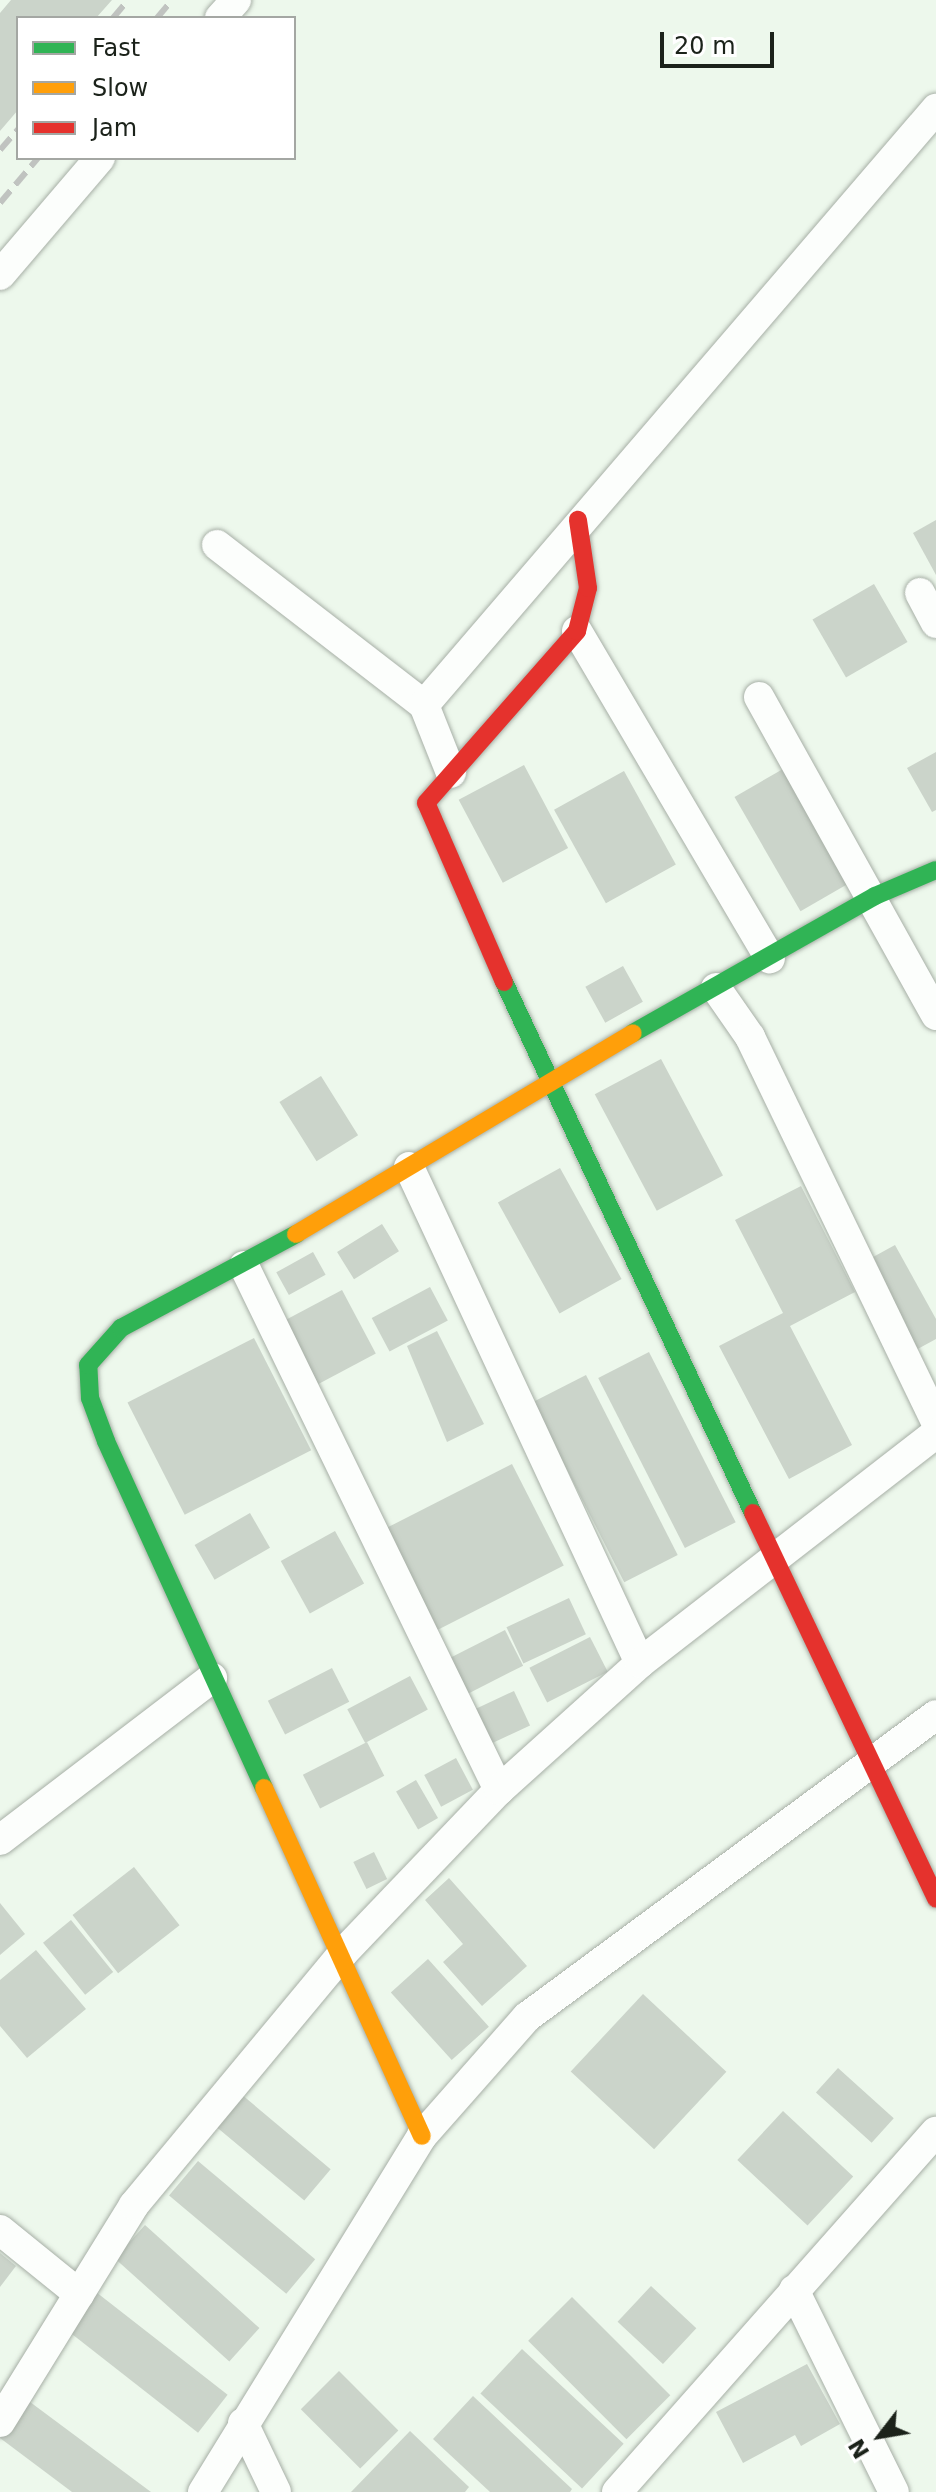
<!DOCTYPE html>
<html>
<head>
<meta charset="utf-8">
<style>
	body { margin:0 }
	#map { position:relative; width:936px; height:2492px; overflow:hidden; background:#edf8ec; font-family:"DejaVu Sans",sans-serif }
	div>[style] { position:absolute }
	[style*='--x'] { left:calc(var(--x)*1px); top:calc(var(--y)*1px); width:calc(var(--w)*1px); rotate:calc(var(--a)*1deg) }
	.building>* { inset:0; background:#cbd4ca; transform-origin:0 0 }
	.roads { filter:drop-shadow(0 0 2px #a7afa6) drop-shadow(0 0 2px #a7afa6) }
	.street>* { height:30px; margin:-15px; padding:0 15px; transform-origin:15px; border-radius:15px; background:#fcfefc }
	.fast>* { height:18px; margin:-9px; padding:0 9px; transform-origin:9px; border-radius:9px; background:#30b455 }
	.slow>* { height:18px; margin:-9px; padding:0 9px; transform-origin:9px; border-radius:9px; background:#ff9f0a }
	.jam>* { height:18px; margin:-9px; padding:0 9px; transform-origin:9px; border-radius:9px; background:#e5322d }
	.rail>* { height:6px; margin-top:-3px; transform-origin:0; background:repeating-linear-gradient(90deg,#c0c3c0 0 16px,transparent 0 24px) }
	span { translate:-50% -50%; white-space:nowrap; text-align:center; line-height:1.15; -webkit-text-stroke:7px #fff; paint-order:stroke }
	.legend { position:absolute; left:16px; top:16px; width:280px; height:144px; box-sizing:border-box; background:#fff; border:2px solid #a4a7a3; margin:0; padding:10px 14px; list-style:none; font-size:24px; color:#1b221a }
	.legend li { display:flex; align-items:center; gap:16px; height:40px }
	.legend b { width:40px; border:2px solid #a4a7a3 }
	.north { position:absolute; left:840px; top:2396px; width:80px; height:80px; -webkit-text-stroke:6px #fff; paint-order:stroke; rotate:239deg; font-size:22px; font-weight:700; line-height:32px; text-align:center; color:#1b221a }
	.north::after { content:''; display:block; margin:auto; width:28px; height:36px; background:#1b221a; clip-path:polygon(50% 0,100% 100%,50% 72%,0 100%) }
	.scale { position:absolute; left:660px; top:32px; width:114px; height:36px; box-sizing:border-box; border:4px solid #1b221a; border-top:0; padding-left:10px; font-size:24px; line-height:28px; white-space:nowrap; color:#1b221a; -webkit-text-stroke:6px #fff; paint-order:stroke }
</style>
</head>
<body>
<div id="map">
	<div class="building">
		<div style="clip-path:polygon(11px 0,112px 0,96px 18px,18px 18px,18px 110px,0 131px,0 13px)"></div>
		<div style="clip-path:polygon(936px 520px,936px 575px,913px 533px)"></div>
		<div style="left:874px;top:584px;width:67px;height:71px;rotate:60deg"></div>
		<div style="clip-path:polygon(936px 752px,936px 810px,932px 812px,907px 768px)"></div>
		<div style="left:524px;top:765px;width:94px;height:74px;rotate:62deg"></div>
		<div style="left:783px;top:769px;width:132px;height:56px;rotate:60deg"></div>
		<div style="left:624px;top:771px;width:107px;height:80px;rotate:61deg"></div>
		<div style="left:623px;top:966px;width:41px;height:43px;rotate:61deg"></div>
		<div style="left:661px;top:1059px;width:132px;height:75px;rotate:62deg"></div>
		<div style="left:321px;top:1076px;width:70px;height:49px;rotate:58deg"></div>
		<div style="left:560px;top:1168px;width:127px;height:71px;rotate:61deg"></div>
		<div style="clip-path:polygon(801px 1186px,855px 1292px,790px 1326px,852px 1445px,789px 1479px,719px 1346px,783px 1313px,735px 1220px)"></div>
		<div style="left:382px;top:1224px;width:32px;height:53px;rotate:58deg"></div>
		<div style="clip-path:polygon(895px 1245px,936px 1319px,936px 1339px,914px 1351px,864px 1262px)"></div>
		<div style="left:313px;top:1252px;width:26px;height:42px;rotate:61deg"></div>
		<div style="left:430px;top:1287px;width:38px;height:66px;rotate:62deg"></div>
		<div style="left:342px;top:1290px;width:72px;height:65px;rotate:62deg"></div>
		<div style="clip-path:polygon(437px 1331px,484px 1424px,447px 1442px,407px 1346px)"></div>
		<div style="left:254px;top:1338px;width:126px;height:142px;rotate:63deg"></div>
		<div style="left:649px;top:1352px;width:191px;height:57px;rotate:63deg"></div>
		<div style="left:586px;top:1375px;width:202px;height:60px;rotate:63deg"></div>
		<div style="left:512px;top:1464px;width:114px;height:144px;rotate:63deg"></div>
		<div style="left:250px;top:1513px;width:40px;height:64px;rotate:60deg"></div>
		<div style="left:335px;top:1531px;width:60px;height:62px;rotate:61deg"></div>
		<div style="left:569px;top:1598px;width:40px;height:69px;rotate:65deg"></div>
		<div style="left:505px;top:1630px;width:40px;height:68px;rotate:63deg"></div>
		<div style="left:590px;top:1637px;width:39px;height:68px;rotate:63deg"></div>
		<div style="left:332px;top:1668px;width:38px;height:72px;rotate:63deg"></div>
		<div style="left:410px;top:1676px;width:38px;height:71px;rotate:62deg"></div>
		<div style="left:514px;top:1691px;width:38px;height:49px;rotate:65deg"></div>
		<div style="left:367px;top:1742px;width:38px;height:72px;rotate:63deg"></div>
		<div style="left:456px;top:1758px;width:36px;height:36px;rotate:62deg"></div>
		<div style="left:416px;top:1780px;width:44px;height:23px;rotate:60deg"></div>
		<div style="left:374px;top:1852px;width:30px;height:23px;rotate:64deg"></div>
		<div style="left:134px;top:1867px;width:74px;height:78px;rotate:52deg"></div>
		<div style="clip-path:polygon(449px 1878px,527px 1966px,482px 2006px,443px 1962px,463px 1944px,425px 1900px)"></div>
		<div style="clip-path:polygon(0 1903px,25px 1934px,0 1955px)"></div>
		<div style="left:71px;top:1920px;width:67px;height:36px;rotate:51deg"></div>
		<div style="clip-path:polygon(36px 1950px,86px 2009px,27px 2058px,0 2026px,0 1980px)"></div>
		<div style="left:428px;top:1959px;width:91px;height:50px;rotate:48deg"></div>
		<div style="left:643px;top:1994px;width:114px;height:106px;rotate:43deg"></div>
		<div style="left:838px;top:2068px;width:75px;height:33px;rotate:42deg"></div>
		<div style="left:241px;top:2094px;width:117px;height:41px;rotate:40deg"></div>
		<div style="left:783px;top:2111px;width:96px;height:67px;rotate:43deg"></div>
		<div style="left:198px;top:2161px;width:153px;height:45px;rotate:40deg"></div>
		<div style="left:145px;top:2225px;width:154px;height:45px;rotate:42deg"></div>
		<div style="clip-path:polygon(0 2253px,16px 2266px,0 2287px)"></div>
		<div style="left:651px;top:2286px;width:62px;height:49px;rotate:43deg"></div>
		<div style="left:96px;top:2292px;width:167px;height:48px;rotate:38deg"></div>
		<div style="left:572px;top:2297px;width:139px;height:62px;rotate:45deg"></div>
		<div style="left:522px;top:2349px;width:139px;height:61px;rotate:43deg"></div>
		<div style="clip-path:polygon(807px 2364px,840px 2424px,801px 2446px,795px 2435px,743px 2463px,716px 2412px)"></div>
		<div style="left:339px;top:2371px;width:84px;height:54px;rotate:45deg"></div>
		<div style="clip-path:polygon(473px 2396px,572px 2489px,570px 2492px,490px 2492px,433px 2439px)"></div>
		<div style="clip-path:polygon(26px 2399px,151px 2492px,72px 2492px,0 2438px)"></div>
		<div style="clip-path:polygon(410px 2431px,469px 2487px,465px 2492px,351px 2492px)"></div>
	</div>
	<div class="roads">
		<div class="street">
			<div style="--x:220;--y:18;--w:24;--a:-48"></div>
			<div style="--x:0;--y:275;--w:154;--a:-49.5"></div>
			<div style="--x:217;--y:545;--w:262;--a:37.7"></div>
			<div style="--x:424;--y:705;--w:73;--a:68.3"></div>
			<div style="--x:920;--y:593;--w:34;--a:62"></div>
			<div style="--x:577;--y:631;--w:380;--a:59.5"></div>
			<div style="--x:759;--y:697;--w:364;--a:60.9"></div>
			<div style="--x:424;--y:705;--w:786;--a:-49.34"></div>
			<div style="--x:716;--y:988;--w:60;--a:55.2"></div>
			<div style="--x:750;--y:1037;--w:428;--a:64.2"></div>
			<div style="--x:409;--y:1167;--w:547;--a:65.03"></div>
			<div style="--x:244;--y:1266;--w:583;--a:64.05"></div>
			<div style="--x:0;--y:1840;--w:267;--a:-37.4"></div>
			<div style="--x:0;--y:2230;--w:102;--a:39"></div>
			<div style="--x:794;--y:2290;--w:225;--a:63.7"></div>
			<div style="--x:0;--y:2422;--w:255;--a:-58.3"></div>
			<div style="--x:134;--y:2205;--w:327;--a:-50.3"></div>
			<div style="--x:343;--y:1953;--w:226;--a:-46.3"></div>
			<div style="--x:499;--y:1790;--w:190;--a:-42"></div>
			<div style="--x:640;--y:1663;--w:375;--a:-37.8"></div>
			<div style="--x:243;--y:2423;--w:76;--a:64.4"></div>
			<div style="--x:203;--y:2492;--w:418;--a:-58.4"></div>
			<div style="--x:422;--y:2136;--w:159;--a:-48.6"></div>
			<div style="--x:527;--y:2017;--w:508;--a:-36.44"></div>
			<div style="--x:617;--y:2492;--w:481;--a:-48.5"></div>
		</div>
		<div class="fast">
			<div style="--x:504;--y:982;--w:586;--a:64.88"></div>
			<div style="--x:633;--y:1033;--w:278;--a:-29.5"></div>
			<div style="--x:875;--y:896;--w:66;--a:-23.1"></div>
			<div style="--x:264;--y:1788;--w:381;--a:-114.5"></div>
			<div style="--x:106;--y:1441;--w:46;--a:-110.4"></div>
			<div style="--x:90;--y:1398;--w:33;--a:-93"></div>
			<div style="--x:88;--y:1365;--w:50;--a:-48.3"></div>
			<div style="--x:121;--y:1328;--w:199;--a:-28.2"></div>
		</div>
		<div class="slow">
			<div style="--x:296;--y:1234;--w:392;--a:-30.8"></div>
			<div style="--x:264;--y:1788;--w:382;--a:65.6"></div>
		</div>
		<div class="jam">
			<div style="--x:504;--y:982;--w:195;--a:-113.5"></div>
			<div style="--x:426;--y:803;--w:229;--a:-48.7"></div>
			<div style="--x:577;--y:631;--w:44;--a:-75.7"></div>
			<div style="--x:588;--y:588;--w:69;--a:-98.4"></div>
			<div style="--x:753;--y:1513;--w:427;--a:64.6"></div>
		</div>
	</div>
	<div class="rail">
		<div style="--x:113;--y:18;--w:23;--a:-50"></div>
		<div style="--x:157;--y:18;--w:23;--a:-50"></div>
		<div style="--x:0;--y:150;--w:28;--a:-49"></div>
		<div style="--x:0;--y:203;--w:59;--a:-49.8"></div>
	</div>
	<ul class="legend">
	<li><b style="height:10px;background:#30b455"></b>Fast</li>
	<li><b style="height:10px;background:#ff9f0a"></b>Slow</li>
	<li><b style="height:10px;background:#e5322d"></b>Jam</li>
	</ul>
	<div class="north">N</div>
	<div class="scale">20 m</div>
</div>
</body>
</html>
